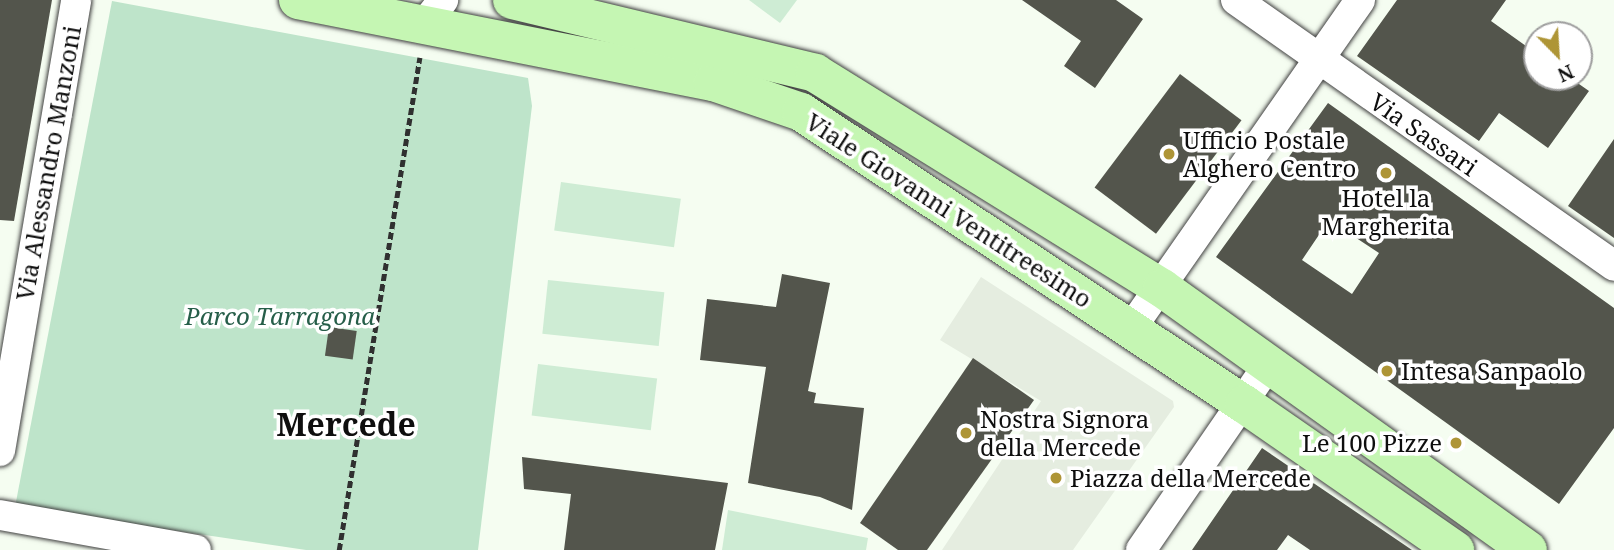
<!DOCTYPE html>
<html>
<head>
<meta charset="utf-8">
<style>
	body { margin:0 }
	#map { position:relative; width:1614px; height:550px; overflow:hidden; background:#f5fdf1; font-family:"Noto Serif",serif }
	div>[style] { position:absolute }
	[style*='--x'] { left:calc(var(--x)*1px); top:calc(var(--y)*1px); width:calc(var(--w)*1px); rotate:calc(var(--a)*1deg) }
	.green>* { inset:0; background:#bee4ca }
	.pitch>* { inset:0; background:#ceecd4; transform-origin:0 0 }
	.plaza>* { inset:0; background:#e5ede0 }
	.building>* { inset:0; background:#53554c; transform-origin:0 0 }
	.path>* { height:4.5px; margin-top:-2.25px; transform-origin:0; background:repeating-linear-gradient(90deg,#303030 0 7px,transparent 0 10.5px) }
	.roads { filter:drop-shadow(0 0 2px #414141) drop-shadow(0 0 2px #414141) }
	.street>* { height:30px; margin:-15px; padding:0 15px; transform-origin:15px; border-radius:15px; background:#fff }
	.secondary>* { height:38px; margin:-19px; padding:0 19px; transform-origin:19px; border-radius:19px; background:#c5f6b3 }
	.dots>* { width:19px; height:19px; translate:-50% -50%; box-sizing:border-box; border:4px solid #fff; border-radius:50% }
	span { translate:-50% -50%; white-space:nowrap; text-align:center; line-height:1.15; -webkit-text-stroke:7px #fff; paint-order:stroke }
	.street-label { font-size:24px; color:#0e0e0e }
	.poi-label { font-size:24px; color:#0e0e0e }
	.left { translate:0 -50%; text-align:left }
	.right { translate:-100% -50%; text-align:right }
	.park-label { font-size:24px; color:#265e49; font-style:italic }
	.district-label { font-size:32px; color:#0e0e0e; font-weight:700 }
	.north { position:absolute; left:1523px; top:21px; width:70px; height:70px; box-sizing:border-box; background:#fff; border:2px solid #9f9f9f; border-radius:50%; rotate:156deg; font-size:19px; font-weight:700; line-height:28px; text-align:center; color:#0e0e0e }
	.north::after { content:''; display:block; margin:auto; width:24px; height:32px; background:#ae9536; clip-path:polygon(50% 0,100% 100%,50% 72%,0 100%) }
</style>
</head>
<body>
<div id="map">
	<div class="green">
		<div style="clip-path:polygon(112px 1px,528px 78px,532px 106px,478px 550px,306px 550px,15px 507px)"></div>
	</div>
	<div class="pitch">
		<div style="clip-path:polygon(749px 0,797px 0,780px 23px)"></div>
		<div style="left:561px;top:182px;width:121px;height:49px;rotate:8deg"></div>
		<div style="left:548px;top:280px;width:117px;height:54px;rotate:6deg"></div>
		<div style="left:538px;top:364px;width:120px;height:52px;rotate:7deg"></div>
		<div style="clip-path:polygon(728px 510px,868px 538px,866px 550px,722px 550px)"></div>
	</div>
	<div class="plaza">
		<div style="clip-path:polygon(981px 277px,1173px 401px,1174px 407px,1073px 550px,942px 550px,1041px 401px,940px 340px)"></div>
	</div>
	<div class="building">
		<div style="clip-path:polygon(0 0,52px 0,14px 221px,0 220px)"></div>
		<div style="clip-path:polygon(1022px 0,1116px 0,1143px 19px,1095px 88px,1064px 66px,1081px 41px)"></div>
		<div style="clip-path:polygon(1397px 0,1506px 0,1491px 21px,1537px 54px,1537px 77px,1569px 77px,1589px 91px,1548px 148px,1499px 113px,1479px 141px,1357px 56px)"></div>
		<div style="left:1180px;top:74px;width:77px;height:142px;rotate:37deg"></div>
		<div style="clip-path:polygon(evenodd,1328px 103px,1614px 308px,1614px 428px,1559px 504px,1216px 257px,1328px 103px,1329px 220px,1379px 253px,1352px 294px,1302px 260px,1329px 220px)"></div>
		<div style="clip-path:polygon(1614px 139px,1614px 238px,1568px 206px)"></div>
		<div style="clip-path:polygon(782px 274px,830px 283px,808px 391px,816px 393px,814px 403px,864px 408px,852px 510px,820px 497px,748px 483px,766px 367px,700px 360px,707px 299px,776px 307px)"></div>
		<div style="left:329px;top:327px;width:28px;height:29px;rotate:8deg"></div>
		<div style="clip-path:polygon(973px 358px,1034px 400px,927px 550px,898px 550px,860px 523px)"></div>
		<div style="clip-path:polygon(1262px 448px,1412px 550px,1310px 550px,1288px 535px,1277px 550px,1192px 550px)"></div>
		<div style="clip-path:polygon(522px 457px,728px 483px,715px 550px,564px 550px,571px 494px,524px 489px)"></div>
	</div>
	<div class="path">
		<div style="--x:339;--y:550;--w:499;--a:-80.7"></div>
	</div>
	<div class="roads">
		<div class="street">
			<div style="--x:1236;--y:0;--w:462;--a:35.1"></div>
			<div style="--x:426;--y:22;--w:28;--a:-52"></div>
			<div style="--x:1130;--y:330;--w:402;--a:-55.1"></div>
			<div style="--x:0;--y:451;--w:457;--a:-80.4"></div>
			<div style="--x:0;--y:515;--w:199;--a:10.1"></div>
			<div style="--x:1141;--y:550;--w:224;--a:-55.5"></div>
		</div>
		<div class="secondary">
			<div style="--x:298;--y:0;--w:423;--a:11.2"></div>
			<div style="--x:713;--y:82;--w:93;--a:18.8"></div>
			<div style="--x:801;--y:112;--w:531;--a:33.39"></div>
			<div style="--x:1244;--y:404;--w:257;--a:34.7"></div>
			<div style="--x:512;--y:0;--w:312;--a:13.5"></div>
			<div style="--x:815;--y:73;--w:408;--a:31.8"></div>
			<div style="--x:1162;--y:288;--w:450;--a:35.6"></div>
		</div>
	</div>
	<div class="dots">
		<div style="left:1169px;top:154px;background:#ae9536"></div>
		<div style="left:1386px;top:173px;background:#ae9536"></div>
		<div style="left:1387px;top:371px;background:#ae9536"></div>
		<div style="left:966px;top:433px;background:#ae9536"></div>
		<div style="left:1456px;top:443px;background:#ae9536"></div>
		<div style="left:1056px;top:478px;background:#ae9536"></div>
	</div>
	<div class="street-label">
		<span style="left:1424px;top:134px;rotate:35deg">Via Sassari</span>
		<span style="left:48px;top:163px;rotate:-80deg">Via Alessandro Manzoni</span>
		<span style="left:949px;top:210px;rotate:33deg">Viale Giovanni Ventitreesimo</span>
	</div>
	<div class="poi-label">
		<span class="left" style="left:1183px;top:154px">Ufficio Postale<br>Alghero Centro</span>
		<span style="left:1386px;top:212px">Hotel la<br>Margherita</span>
		<span class="left" style="left:1401px;top:371px">Intesa Sanpaolo</span>
		<span class="left" style="left:980px;top:433px">Nostra Signora<br>della Mercede</span>
		<span class="right" style="left:1442px;top:443px">Le 100 Pizze</span>
		<span class="left" style="left:1070px;top:478px">Piazza della Mercede</span>
	</div>
	<div class="park-label">
		<span style="left:280px;top:316px">Parco Tarragona</span>
	</div>
	<div class="district-label">
		<span style="left:346px;top:424px">Mercede</span>
	</div>
	<div class="north">N</div>
</div>
</body>
</html>
